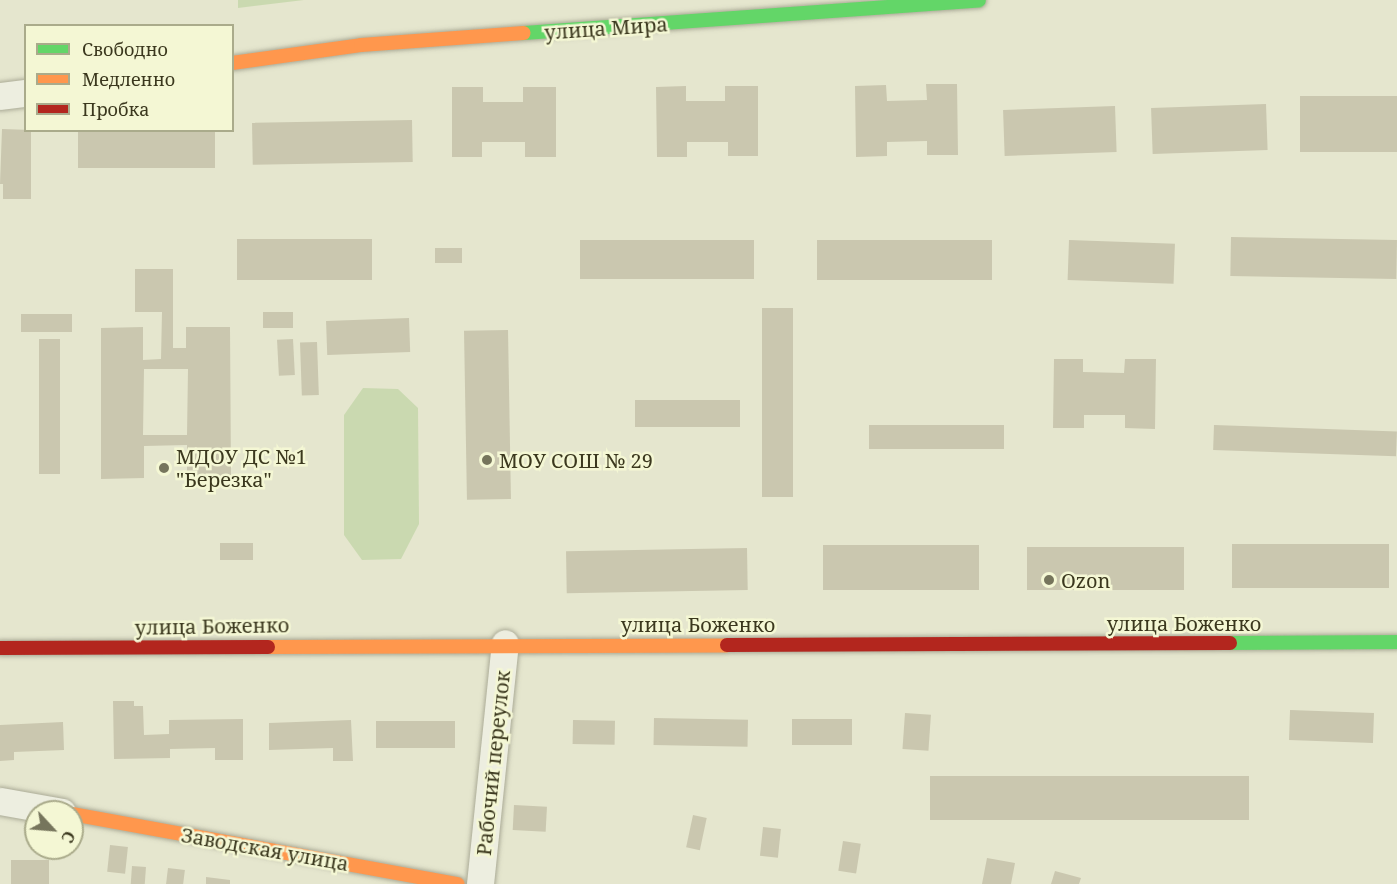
<!DOCTYPE html>
<html>
<head>
<meta charset="utf-8">
<style>
	body { margin:0 }
	#map { position:relative; width:1397px; height:884px; overflow:hidden; background:#e5e6ce; font-family:"Noto Serif",serif }
	div>[style] { position:absolute }
	[style*='--x'] { left:calc(var(--x)*1px); top:calc(var(--y)*1px); width:calc(var(--w)*1px); rotate:calc(var(--a)*1deg) }
	.green>* { inset:0; background:#cad9b0 }
	.building>* { inset:0; background:#cac7af; transform-origin:0 0 }
	.roads { filter:drop-shadow(0 0 2px #abab97) drop-shadow(0 0 2px #abab97) }
	.street>* { height:27px; margin:-13.5px; padding:0 13.5px; transform-origin:13.5px; border-radius:13.5px; background:#edeee0 }
	.fast>* { height:14px; margin:-7px; padding:0 7px; transform-origin:7px; border-radius:7px; background:#63d668 }
	.slow>* { height:14px; margin:-7px; padding:0 7px; transform-origin:7px; border-radius:7px; background:#ff974d }
	.jam>* { height:14px; margin:-7px; padding:0 7px; transform-origin:7px; border-radius:7px; background:#b3261e }
	.dots>* { width:16px; height:16px; translate:-50% -50%; box-sizing:border-box; border:3px solid #f4f7d4; border-radius:50% }
	span { translate:-50% -50%; white-space:nowrap; text-align:center; line-height:1.15; -webkit-text-stroke:5px #f4f7d4; paint-order:stroke }
	.street-label { font-size:20px; color:#3b381e }
	.poi-label { font-size:20px; color:#3b381e }
	.left { translate:0 -50%; text-align:left }
	.legend { position:absolute; left:24px; top:24px; width:210px; height:108px; box-sizing:border-box; background:#f4f7d4; border:2px solid #aaab8b; margin:0; padding:8px 10px; list-style:none; font-size:18px; color:#3b381e }
	.legend li { display:flex; align-items:center; gap:12px; height:30px }
	.legend b { width:30px; border:2px solid #aaab8b }
	.north { position:absolute; left:24px; top:800px; width:60px; height:60px; box-sizing:border-box; background:#f4f7d4; border:2px solid #aaab8b; border-radius:50%; rotate:116deg; font-size:16px; font-weight:700; line-height:24px; text-align:center; color:#3b381e }
	.north::after { content:''; display:block; margin:auto; width:21px; height:27px; background:#76755c; clip-path:polygon(50% 0,100% 100%,50% 72%,0 100%) }
</style>
</head>
<body>
<div id="map">
	<div class="green">
		<div style="clip-path:polygon(238px 0,304px 0,238px 8px)"></div>
		<div style="clip-path:polygon(363px 388px,398px 389px,418px 408px,419px 524px,401px 559px,362px 560px,344px 535px,344px 415px)"></div>
	</div>
	<div class="building">
		<div style="clip-path:polygon(926px 84px,957px 84px,958px 155px,927px 155px,927px 141px,887px 142px,887px 156px,856px 157px,855px 86px,886px 85px,887px 101px,927px 100px)"></div>
		<div style="clip-path:polygon(686px 86px,686px 101px,725px 101px,725px 86px,758px 86px,758px 156px,728px 156px,728px 142px,687px 142px,687px 157px,657px 157px,656px 87px)"></div>
		<div style="clip-path:polygon(452px 87px,483px 87px,483px 102px,523px 102px,523px 87px,556px 87px,556px 157px,525px 157px,525px 142px,482px 142px,482px 157px,452px 157px)"></div>
		<div style="left:1397px;top:96px;width:56px;height:97px;rotate:90deg"></div>
		<div style="left:1266px;top:104px;width:46px;height:115px;rotate:88deg"></div>
		<div style="left:1115px;top:106px;width:46px;height:112px;rotate:88deg"></div>
		<div style="left:412px;top:120px;width:42px;height:160px;rotate:89deg"></div>
		<div style="clip-path:polygon(2px 129px,31px 130px,31px 199px,3px 199px,3px 184px,0 184px)"></div>
		<div style="left:78px;top:130px;width:137px;height:38px"></div>
		<div style="left:1231px;top:237px;width:166px;height:39px;rotate:1deg"></div>
		<div style="left:372px;top:239px;width:41px;height:135px;rotate:90deg"></div>
		<div style="left:580px;top:240px;width:174px;height:39px"></div>
		<div style="left:992px;top:240px;width:40px;height:175px;rotate:90deg"></div>
		<div style="left:1069px;top:240px;width:106px;height:40px;rotate:2deg"></div>
		<div style="left:435px;top:248px;width:27px;height:15px"></div>
		<div style="clip-path:polygon(evenodd,135px 269px,173px 269px,173px 348px,186px 348px,186px 327px,230px 327px,231px 478px,187px 478px,187px 445px,144px 446px,144px 478px,101px 479px,101px 328px,143px 327px,143px 360px,161px 359px,162px 312px,135px 312px,135px 269px,144px 369px,188px 369px,187px 435px,143px 435px,144px 369px)"></div>
		<div style="left:762px;top:308px;width:31px;height:189px"></div>
		<div style="left:263px;top:312px;width:30px;height:16px"></div>
		<div style="left:21px;top:314px;width:51px;height:18px"></div>
		<div style="left:409px;top:318px;width:34px;height:83px;rotate:88deg"></div>
		<div style="left:508px;top:330px;width:169px;height:44px;rotate:89deg"></div>
		<div style="left:39px;top:339px;width:21px;height:135px"></div>
		<div style="left:293px;top:339px;width:36px;height:16px;rotate:87deg"></div>
		<div style="left:317px;top:342px;width:53px;height:17px;rotate:88deg"></div>
		<div style="clip-path:polygon(1054px 359px,1083px 359px,1083px 372px,1124px 373px,1125px 359px,1156px 359px,1155px 429px,1125px 428px,1125px 415px,1084px 415px,1084px 428px,1053px 428px)"></div>
		<div style="left:635px;top:400px;width:105px;height:27px"></div>
		<div style="left:869px;top:425px;width:135px;height:24px"></div>
		<div style="left:1214px;top:425px;width:183px;height:25px;rotate:2deg"></div>
		<div style="left:220px;top:543px;width:33px;height:17px"></div>
		<div style="left:1389px;top:544px;width:44px;height:157px;rotate:90deg"></div>
		<div style="left:823px;top:545px;width:156px;height:45px"></div>
		<div style="left:1027px;top:547px;width:157px;height:43px"></div>
		<div style="left:747px;top:548px;width:42px;height:181px;rotate:89deg"></div>
		<div style="clip-path:polygon(113px 701px,134px 701px,134px 706px,143px 706px,144px 735px,169px 734px,169px 720px,243px 719px,243px 760px,215px 760px,215px 748px,170px 749px,170px 758px,114px 759px)"></div>
		<div style="left:905px;top:713px;width:26px;height:36px;rotate:4deg"></div>
		<div style="left:1374px;top:713px;width:30px;height:84px;rotate:92deg"></div>
		<div style="left:654px;top:718px;width:94px;height:27px;rotate:1deg"></div>
		<div style="left:792px;top:719px;width:60px;height:26px"></div>
		<div style="clip-path:polygon(351px 720px,353px 761px,333px 761px,333px 748px,269px 750px,269px 723px)"></div>
		<div style="left:573px;top:720px;width:42px;height:24px;rotate:1deg"></div>
		<div style="left:455px;top:721px;width:27px;height:79px;rotate:90deg"></div>
		<div style="clip-path:polygon(63px 722px,64px 750px,14px 752px,14px 760px,0 761px,0 725px)"></div>
		<div style="left:1249px;top:776px;width:44px;height:319px;rotate:90deg"></div>
		<div style="left:514px;top:805px;width:33px;height:25px;rotate:3deg"></div>
		<div style="left:693px;top:815px;width:14px;height:33px;rotate:12deg"></div>
		<div style="left:763px;top:827px;width:18px;height:29px;rotate:6deg"></div>
		<div style="left:843px;top:841px;width:18px;height:30px;rotate:9deg"></div>
		<div style="left:110px;top:845px;width:18px;height:27px;rotate:6deg"></div>
		<div style="clip-path:polygon(987px 858px,1015px 863px,1011px 884px,982px 884px)"></div>
		<div style="left:49px;top:860px;width:24px;height:38px;rotate:90deg"></div>
		<div style="left:132px;top:866px;width:14px;height:18px;rotate:4deg"></div>
		<div style="left:168px;top:868px;width:17px;height:16px;rotate:7deg"></div>
		<div style="clip-path:polygon(1055px 871px,1081px 878px,1079px 884px,1051px 884px)"></div>
		<div style="clip-path:polygon(206px 877px,230px 880px,230px 884px,206px 884px)"></div>
	</div>
	<div class="roads">
		<div class="street">
			<div style="--x:0;--y:96;--w:26;--a:-7"></div>
			<div style="--x:0;--y:801;--w:63;--a:10.1"></div>
			<div style="--x:480;--y:884;--w:242;--a:-84.1"></div>
		</div>
		<div class="fast">
			<div style="--x:524;--y:33;--w:456;--a:-4.1"></div>
			<div style="--x:1230;--y:643;--w:167;--a:-0.3"></div>
		</div>
		<div class="slow">
			<div style="--x:232;--y:63;--w:130;--a:-7.9"></div>
			<div style="--x:361;--y:45;--w:163;--a:-4.2"></div>
			<div style="--x:268;--y:647;--w:459;--a:-0.2"></div>
			<div style="--x:72;--y:814;--w:392;--a:10.3"></div>
		</div>
		<div class="jam">
			<div style="--x:727;--y:645;--w:503;--a:-0.23"></div>
			<div style="--x:0;--y:648;--w:268;--a:-0.2"></div>
		</div>
	</div>
	<div class="dots">
		<div style="left:487px;top:460px;background:#76755c"></div>
		<div style="left:164px;top:468px;background:#76755c"></div>
		<div style="left:1049px;top:580px;background:#76755c"></div>
	</div>
	<div class="street-label">
		<span style="left:606px;top:28px;rotate:-4deg">улица Мира</span>
		<span style="left:1184px;top:623px">улица Боженко</span>
		<span style="left:698px;top:624px">улица Боженко</span>
		<span style="left:212px;top:626px;rotate:-1deg">улица Боженко</span>
		<span style="left:493px;top:763px;rotate:-84deg">Рабочий переулок</span>
		<span style="left:265px;top:849px;rotate:10deg">Заводская улица</span>
	</div>
	<div class="poi-label">
		<span class="left" style="left:176px;top:468px">МДОУ ДС №1<br>"Березка"</span>
		<span class="left" style="left:499px;top:460px">МОУ СОШ № 29</span>
		<span class="left" style="left:1061px;top:580px">Ozon</span>
	</div>
	<ul class="legend">
	<li><b style="height:8px;background:#63d668"></b>Свободно</li>
	<li><b style="height:8px;background:#ff974d"></b>Медленно</li>
	<li><b style="height:8px;background:#b3261e"></b>Пробка</li>
	</ul>
	<div class="north">С</div>
</div>
</body>
</html>
